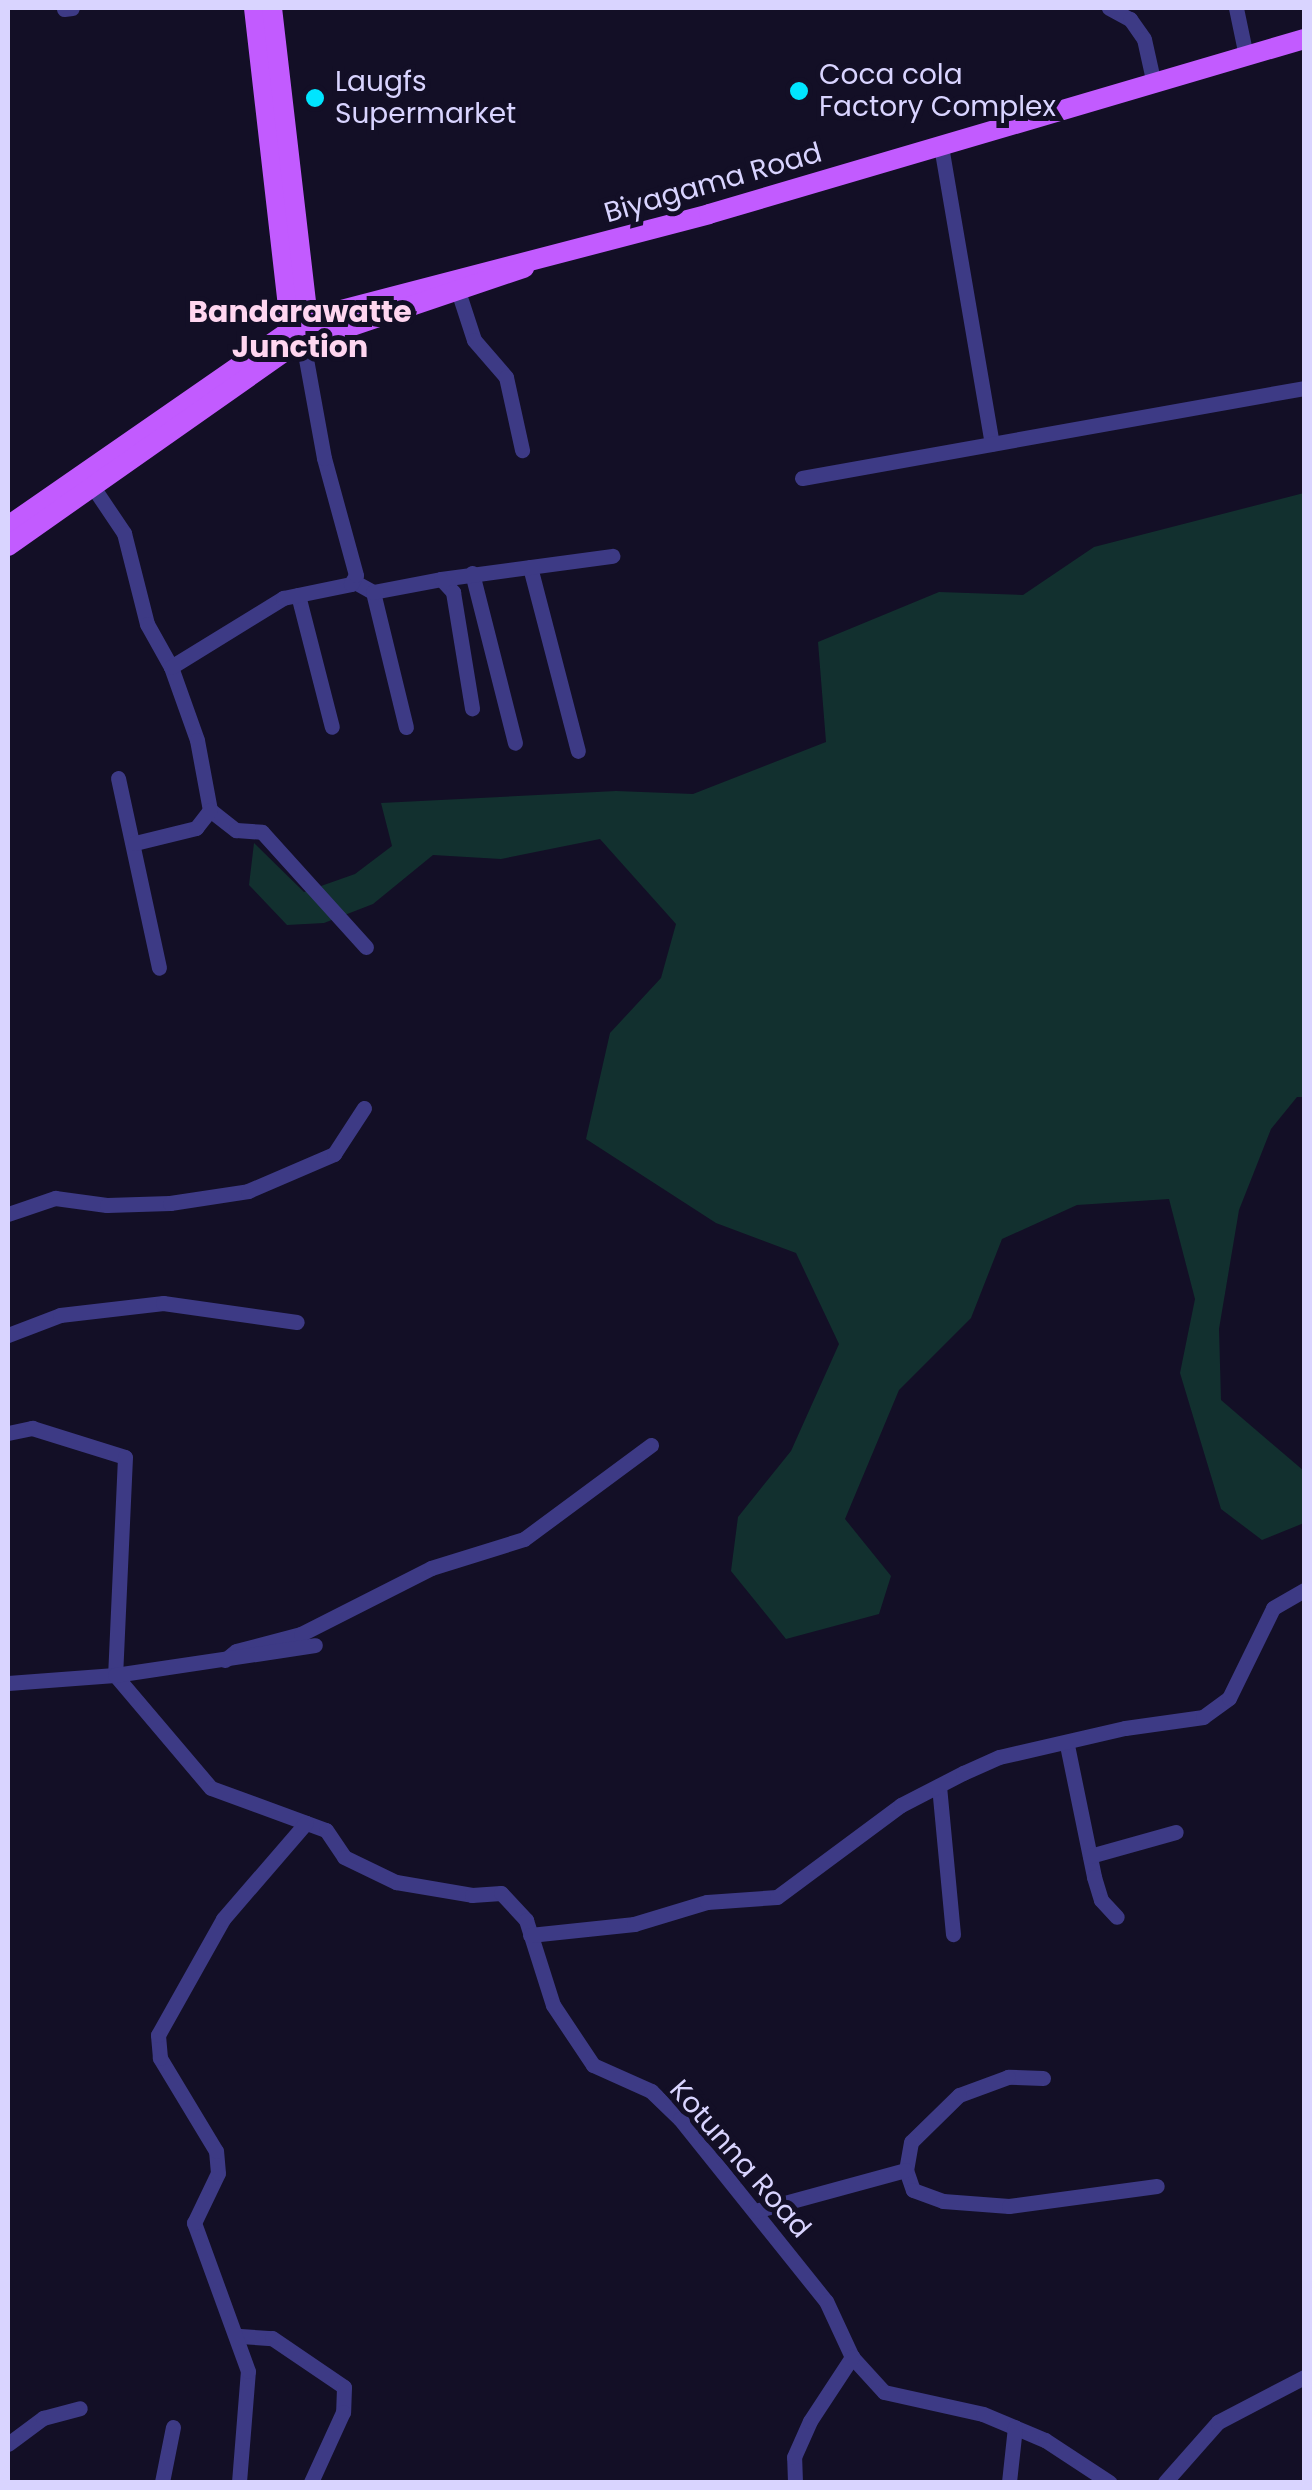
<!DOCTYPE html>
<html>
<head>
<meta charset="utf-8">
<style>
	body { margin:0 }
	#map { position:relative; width:1312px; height:2490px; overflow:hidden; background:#130f26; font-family:Poppins,sans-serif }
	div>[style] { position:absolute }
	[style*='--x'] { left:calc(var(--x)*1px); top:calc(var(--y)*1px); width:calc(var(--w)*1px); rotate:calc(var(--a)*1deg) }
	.green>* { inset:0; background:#12302f }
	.minor>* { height:15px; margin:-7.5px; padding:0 7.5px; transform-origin:7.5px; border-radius:7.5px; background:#3d3a85 }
	.major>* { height:20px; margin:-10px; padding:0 10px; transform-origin:10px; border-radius:10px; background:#c25bff }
	.dots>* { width:28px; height:28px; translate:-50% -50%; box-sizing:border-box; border:5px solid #130f26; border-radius:50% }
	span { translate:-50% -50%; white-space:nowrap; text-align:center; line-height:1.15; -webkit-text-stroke:10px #130f26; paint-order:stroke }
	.poi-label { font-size:28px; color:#d9d4ff }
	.left { translate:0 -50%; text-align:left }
	.street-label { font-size:28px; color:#d9d4ff }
	.neighbourhood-label { font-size:30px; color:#ffd6f0; font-weight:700 }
	.frame { position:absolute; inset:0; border:10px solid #d9d4ff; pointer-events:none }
</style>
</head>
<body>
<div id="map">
	<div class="green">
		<div style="clip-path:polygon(1304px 493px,1304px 1097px,1297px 1097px,1271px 1129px,1239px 1210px,1219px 1329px,1221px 1400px,1304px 1471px,1304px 1523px,1262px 1540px,1221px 1509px,1180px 1373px,1195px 1299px,1169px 1199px,1077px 1205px,1002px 1239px,971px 1318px,899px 1390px,845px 1519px,891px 1576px,879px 1614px,786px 1639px,731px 1571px,738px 1517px,791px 1451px,839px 1344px,796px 1253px,716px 1223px,586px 1139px,610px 1033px,661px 978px,676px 924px,600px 839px,501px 859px,433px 855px,373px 904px,324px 923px,287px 925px,249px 885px,254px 843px,304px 892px,355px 874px,392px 846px,381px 803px,616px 791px,693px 794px,826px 742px,818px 642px,939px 592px,1023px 595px,1094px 547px)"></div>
	</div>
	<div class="minor">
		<div style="--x:1109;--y:8;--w:24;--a:28"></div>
		<div style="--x:1130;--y:19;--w:24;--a:55"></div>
		<div style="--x:1144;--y:39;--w:46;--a:77.5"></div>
		<div style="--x:1236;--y:8;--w:49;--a:78.2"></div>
		<div style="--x:64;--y:9;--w:8;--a:-7"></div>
		<div style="--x:941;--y:146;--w:302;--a:80.3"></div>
		<div style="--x:459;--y:294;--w:48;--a:71.9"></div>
		<div style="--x:474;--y:340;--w:49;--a:49.1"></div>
		<div style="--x:506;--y:377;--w:75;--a:77.6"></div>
		<div style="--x:802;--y:478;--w:510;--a:-10.16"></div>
		<div style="--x:89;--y:481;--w:63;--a:56.1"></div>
		<div style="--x:124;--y:533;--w:94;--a:75.8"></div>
		<div style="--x:147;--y:624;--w:49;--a:60.8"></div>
		<div style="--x:171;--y:667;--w:77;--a:70.4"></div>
		<div style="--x:197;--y:740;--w:71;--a:79.5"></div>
		<div style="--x:210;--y:810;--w:33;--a:38"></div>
		<div style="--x:236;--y:830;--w:26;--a:4"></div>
		<div style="--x:262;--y:832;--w:155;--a:47.9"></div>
		<div style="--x:530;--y:567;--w:190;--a:75.4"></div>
		<div style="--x:472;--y:573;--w:175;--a:75.8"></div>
		<div style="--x:441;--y:579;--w:173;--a:-7.7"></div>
		<div style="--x:353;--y:581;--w:23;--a:29"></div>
		<div style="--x:373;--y:592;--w:139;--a:76.3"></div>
		<div style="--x:373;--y:592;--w:69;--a:-10.8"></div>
		<div style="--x:441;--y:579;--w:18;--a:47"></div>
		<div style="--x:453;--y:592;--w:118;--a:80.7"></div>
		<div style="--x:298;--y:595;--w:136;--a:75.6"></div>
		<div style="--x:171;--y:667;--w:132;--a:-31.6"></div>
		<div style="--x:283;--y:598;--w:69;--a:-11.6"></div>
		<div style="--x:351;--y:584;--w:10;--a:-61"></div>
		<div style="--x:356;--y:575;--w:121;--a:-105.3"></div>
		<div style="--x:324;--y:458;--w:118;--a:-100.3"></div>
		<div style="--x:118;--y:778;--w:194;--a:77.8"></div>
		<div style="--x:135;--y:843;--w:63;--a:-13.8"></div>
		<div style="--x:196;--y:828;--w:23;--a:-52"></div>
		<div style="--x:8;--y:1214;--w:50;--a:-18.8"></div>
		<div style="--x:55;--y:1198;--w:52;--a:7.7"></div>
		<div style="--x:107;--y:1205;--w:63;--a:-1.8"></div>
		<div style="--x:170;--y:1203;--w:79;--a:-8.7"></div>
		<div style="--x:248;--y:1191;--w:94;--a:-23.3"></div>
		<div style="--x:334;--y:1154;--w:55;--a:-56.9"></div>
		<div style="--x:8;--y:1335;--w:56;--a:-21"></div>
		<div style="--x:60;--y:1315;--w:104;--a:-6.6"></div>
		<div style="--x:163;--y:1303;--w:135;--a:8.1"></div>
		<div style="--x:8;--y:1433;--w:25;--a:-12"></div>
		<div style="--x:32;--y:1428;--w:97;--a:17.3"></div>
		<div style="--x:125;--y:1457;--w:218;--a:92.6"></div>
		<div style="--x:115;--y:1675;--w:148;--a:49.7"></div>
		<div style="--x:211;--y:1788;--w:122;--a:20.1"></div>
		<div style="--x:326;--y:1830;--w:32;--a:56"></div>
		<div style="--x:344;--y:1857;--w:58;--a:25.7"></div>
		<div style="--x:396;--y:1882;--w:77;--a:9.7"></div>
		<div style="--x:472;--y:1895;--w:29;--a:-4"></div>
		<div style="--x:501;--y:1893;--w:37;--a:47"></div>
		<div style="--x:526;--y:1920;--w:89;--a:72.4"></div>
		<div style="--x:553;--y:2005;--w:72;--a:56.3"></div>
		<div style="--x:593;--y:2065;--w:64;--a:24.1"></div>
		<div style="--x:651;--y:2091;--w:40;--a:44"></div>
		<div style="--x:680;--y:2119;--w:233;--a:51.3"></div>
		<div style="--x:826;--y:2301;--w:62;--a:65.1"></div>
		<div style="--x:852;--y:2357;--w:47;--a:47.6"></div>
		<div style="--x:884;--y:2392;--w:101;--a:12.5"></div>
		<div style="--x:983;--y:2414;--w:67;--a:22.8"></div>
		<div style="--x:1045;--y:2440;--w:77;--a:33.3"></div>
		<div style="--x:225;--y:1660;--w:14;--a:-39"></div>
		<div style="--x:236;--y:1651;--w:67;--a:-14.7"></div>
		<div style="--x:301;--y:1634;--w:146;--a:-26.9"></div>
		<div style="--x:431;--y:1568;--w:97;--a:-17.3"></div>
		<div style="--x:524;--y:1539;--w:158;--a:-36.5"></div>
		<div style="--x:8;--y:1683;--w:107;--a:-4.3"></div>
		<div style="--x:115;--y:1675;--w:202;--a:-8.5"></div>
		<div style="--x:1067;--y:1745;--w:135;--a:78.4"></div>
		<div style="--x:1094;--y:1877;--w:24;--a:73"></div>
		<div style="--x:1101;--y:1900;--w:23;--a:47"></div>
		<div style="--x:939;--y:1786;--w:149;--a:84.6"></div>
		<div style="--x:1090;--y:1856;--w:89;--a:-15.6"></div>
		<div style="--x:530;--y:1935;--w:105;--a:-6"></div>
		<div style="--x:634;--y:1924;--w:76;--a:-16.8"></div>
		<div style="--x:707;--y:1902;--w:70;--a:-4.1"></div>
		<div style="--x:777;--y:1897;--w:154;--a:-36.6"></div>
		<div style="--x:901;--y:1805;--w:70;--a:-27.3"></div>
		<div style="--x:963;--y:1773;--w:39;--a:-24"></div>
		<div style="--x:999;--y:1757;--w:129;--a:-13"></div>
		<div style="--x:1125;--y:1728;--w:79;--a:-8"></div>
		<div style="--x:1203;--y:1717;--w:32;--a:-36"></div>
		<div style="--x:1229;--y:1698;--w:100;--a:-63.9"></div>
		<div style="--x:1273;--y:1608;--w:36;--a:-30"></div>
		<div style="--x:1043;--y:2078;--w:35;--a:-178"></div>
		<div style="--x:1008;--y:2077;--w:52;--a:159.8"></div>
		<div style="--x:959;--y:2095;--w:67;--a:135.6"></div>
		<div style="--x:911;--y:2142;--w:28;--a:100"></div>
		<div style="--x:906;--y:2170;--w:21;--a:71"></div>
		<div style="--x:913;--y:2190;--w:32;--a:20"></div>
		<div style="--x:943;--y:2201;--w:66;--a:4.3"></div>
		<div style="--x:1009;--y:2206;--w:149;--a:-7.7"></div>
		<div style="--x:755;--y:2211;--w:156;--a:-15.2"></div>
		<div style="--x:240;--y:2336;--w:32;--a:4"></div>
		<div style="--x:272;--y:2338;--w:87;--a:34.2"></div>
		<div style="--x:344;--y:2387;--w:25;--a:92"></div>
		<div style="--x:343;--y:2412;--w:77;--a:114.6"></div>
		<div style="--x:8;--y:2444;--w:44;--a:-36.6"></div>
		<div style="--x:43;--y:2418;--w:38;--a:-15"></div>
		<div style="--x:162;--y:2482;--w:56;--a:-78.7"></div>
		<div style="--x:239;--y:2482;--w:111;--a:-85.4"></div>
		<div style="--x:248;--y:2371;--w:158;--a:-110"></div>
		<div style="--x:194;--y:2223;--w:55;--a:-64.4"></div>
		<div style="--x:218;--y:2173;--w:22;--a:-95"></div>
		<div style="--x:216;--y:2151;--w:109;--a:-121.1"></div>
		<div style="--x:160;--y:2058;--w:23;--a:-95"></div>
		<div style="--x:158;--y:2035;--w:133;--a:-60.7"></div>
		<div style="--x:223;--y:1919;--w:127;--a:-49.2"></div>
		<div style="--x:795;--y:2482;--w:25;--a:-92"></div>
		<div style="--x:794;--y:2457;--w:39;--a:-66"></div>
		<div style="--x:810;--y:2421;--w:77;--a:-56.7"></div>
		<div style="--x:1009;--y:2482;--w:55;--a:-83.8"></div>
		<div style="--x:1165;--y:2482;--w:80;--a:-48.5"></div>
		<div style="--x:1218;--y:2422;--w:97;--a:-27.6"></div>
	</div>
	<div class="major">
		<div style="--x:254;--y:8;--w:333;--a:83.5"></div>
		<div style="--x:272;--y:8;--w:322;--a:83.4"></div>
		<div style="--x:8;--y:526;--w:364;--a:-34.7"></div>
		<div style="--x:307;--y:319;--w:415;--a:-14.6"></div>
		<div style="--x:709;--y:214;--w:620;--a:-16.39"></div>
		<div style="--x:8;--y:546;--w:348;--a:-35.1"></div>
		<div style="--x:293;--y:346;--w:244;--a:-18.7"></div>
	</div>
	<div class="dots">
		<div style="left:799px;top:91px;background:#00e5ff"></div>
		<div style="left:315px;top:98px;background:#00e5ff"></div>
	</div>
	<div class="poi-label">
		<span class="left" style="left:819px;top:91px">Coca cola<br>Factory Complex</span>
		<span class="left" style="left:335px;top:98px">Laugfs<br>Supermarket</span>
	</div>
	<div class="street-label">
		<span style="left:713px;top:183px;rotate:-16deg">Biyagama Road</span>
		<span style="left:740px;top:2159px;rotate:49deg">Kotunna Road</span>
	</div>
	<div class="neighbourhood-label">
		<span style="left:300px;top:329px">Bandarawatte<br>Junction</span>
	</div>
	<div class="frame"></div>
</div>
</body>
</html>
